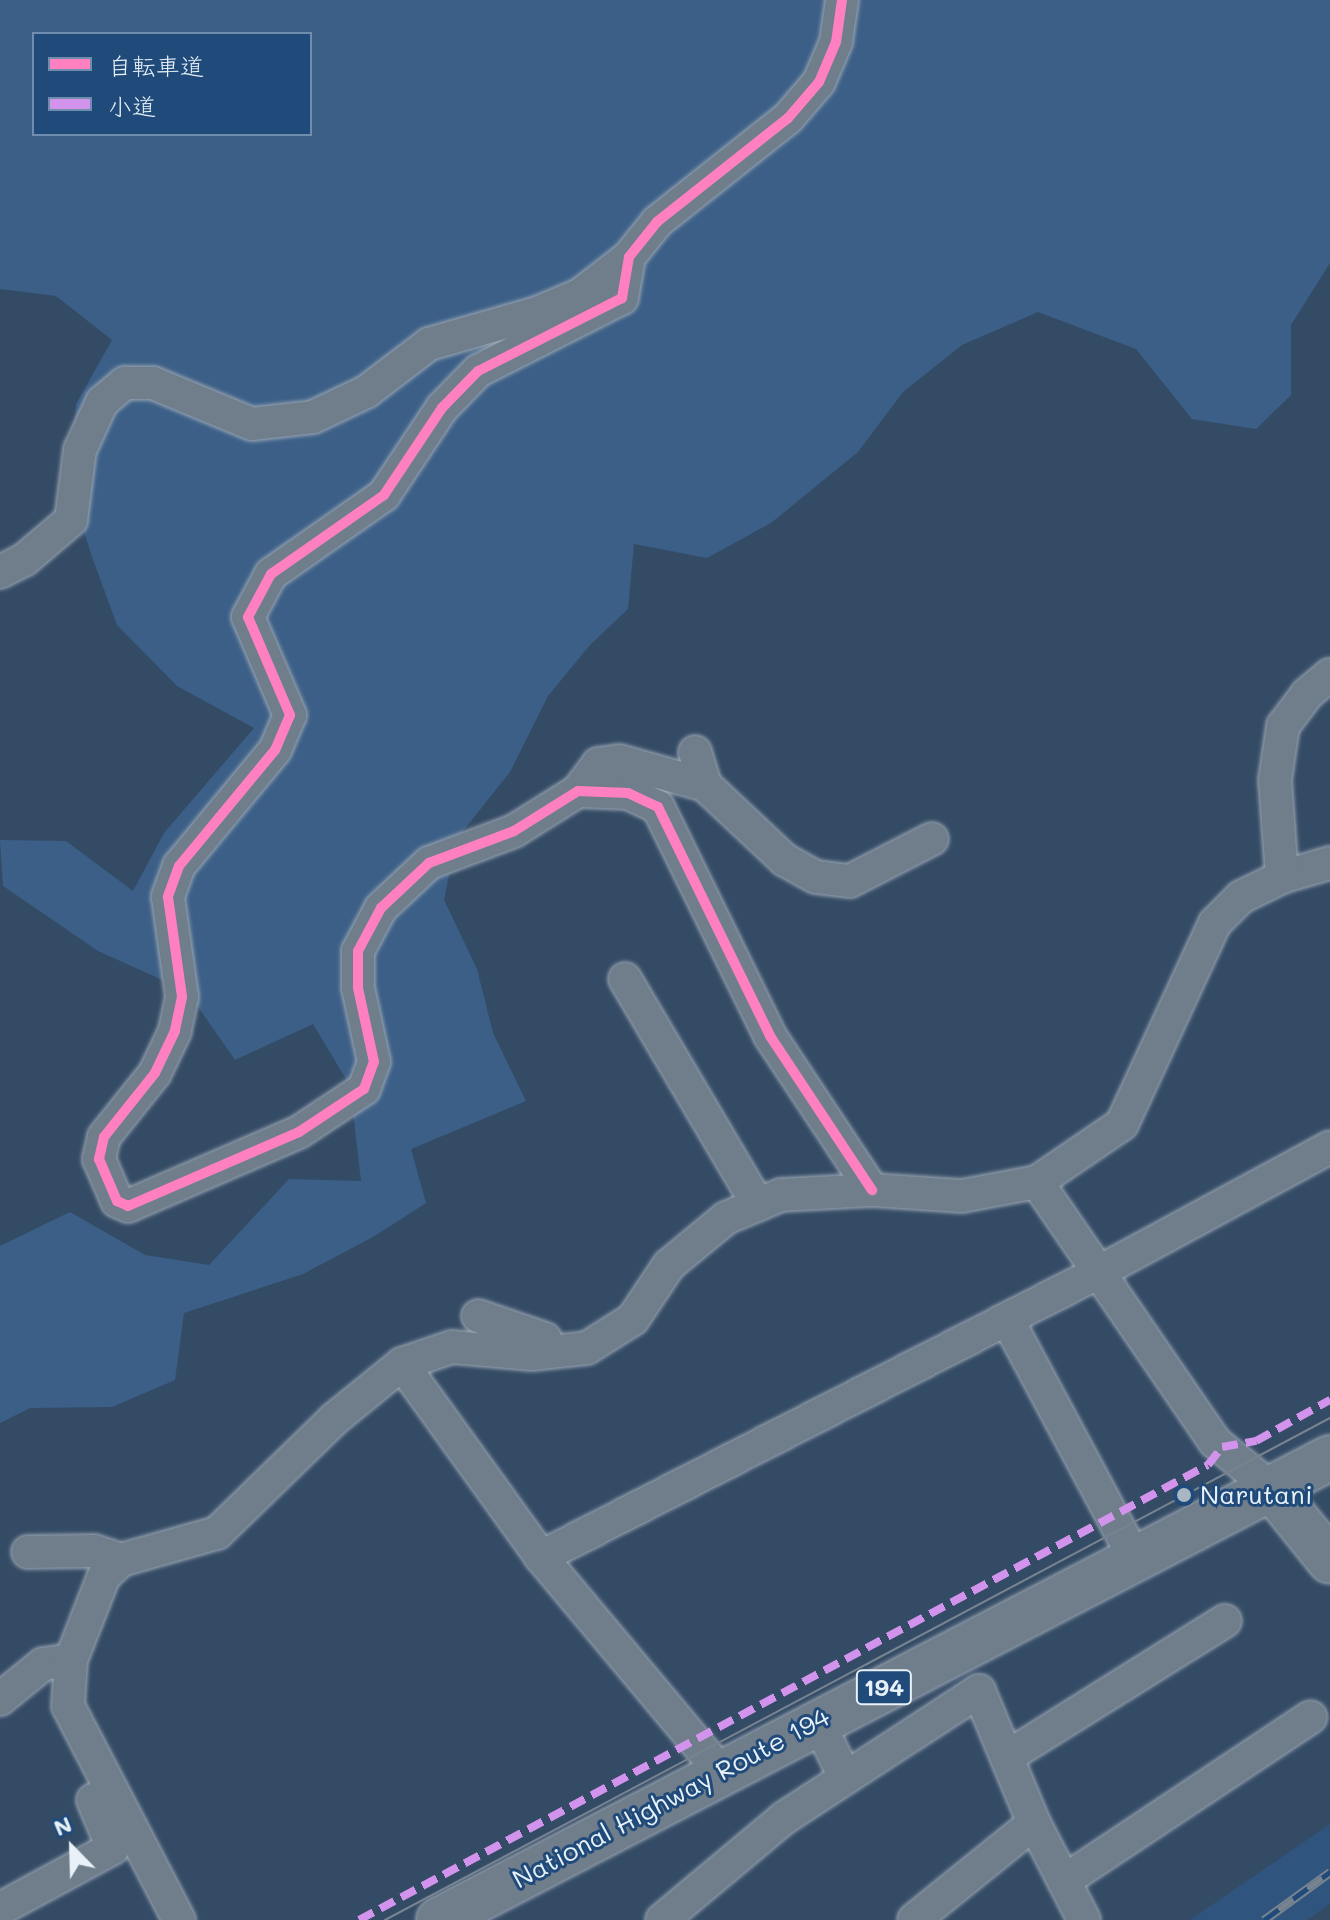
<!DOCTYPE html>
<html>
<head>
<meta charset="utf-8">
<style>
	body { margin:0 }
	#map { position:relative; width:1330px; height:1920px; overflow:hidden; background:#344b65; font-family:Mali,"Klee One",sans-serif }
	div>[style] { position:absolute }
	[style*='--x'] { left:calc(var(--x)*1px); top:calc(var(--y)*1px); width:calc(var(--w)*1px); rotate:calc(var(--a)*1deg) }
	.built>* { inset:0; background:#2f557f }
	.green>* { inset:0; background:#3b5f87 }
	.roads { filter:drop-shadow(0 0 2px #9aa6b3) drop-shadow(0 0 2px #9aa6b3) }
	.street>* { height:32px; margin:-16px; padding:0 16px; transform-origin:16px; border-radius:16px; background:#707e8c }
	.secondary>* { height:44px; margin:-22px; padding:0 22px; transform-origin:22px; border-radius:22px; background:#707e8c }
	.highway>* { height:44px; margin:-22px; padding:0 22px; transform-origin:22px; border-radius:22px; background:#707e8c }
	.tram>* { height:2px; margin:-1px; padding:0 1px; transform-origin:1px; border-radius:1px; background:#778390 }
	.rail>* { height:9px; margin-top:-4.5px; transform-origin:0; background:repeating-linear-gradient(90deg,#1f4a7a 0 18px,#778390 0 36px); box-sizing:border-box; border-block:2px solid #778390 }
	.quiet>* { height:8px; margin-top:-4px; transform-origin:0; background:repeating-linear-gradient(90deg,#d193ec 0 16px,transparent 0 24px) }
	.cycleway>* { height:10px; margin:-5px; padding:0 5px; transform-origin:5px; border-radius:5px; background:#ff80c0 }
	.dots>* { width:22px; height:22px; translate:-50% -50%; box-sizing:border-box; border:4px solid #1f4a7a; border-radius:50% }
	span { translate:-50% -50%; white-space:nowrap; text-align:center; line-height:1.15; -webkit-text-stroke:6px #1f4a7a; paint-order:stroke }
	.shield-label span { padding:2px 6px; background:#1f4a7a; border:2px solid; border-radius:6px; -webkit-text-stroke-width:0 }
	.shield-label { font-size:24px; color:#e8f1f8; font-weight:700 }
	.poi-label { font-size:26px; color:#e8f1f8 }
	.left { translate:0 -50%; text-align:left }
	.street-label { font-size:26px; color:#e8f1f8 }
	.legend { position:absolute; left:32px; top:32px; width:280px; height:104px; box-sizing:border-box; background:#1f4a7a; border:2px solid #6f8dac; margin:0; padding:10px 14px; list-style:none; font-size:24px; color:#e8f1f8 }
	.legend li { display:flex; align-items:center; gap:16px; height:40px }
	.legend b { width:40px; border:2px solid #6f8dac }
	.north { position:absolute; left:32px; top:1808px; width:80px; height:80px; -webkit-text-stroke:6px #1f4a7a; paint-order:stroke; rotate:337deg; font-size:22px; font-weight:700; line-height:32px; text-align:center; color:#e8f1f8 }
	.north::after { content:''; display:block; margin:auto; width:28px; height:36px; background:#e8f1f8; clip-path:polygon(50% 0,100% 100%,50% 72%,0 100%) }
</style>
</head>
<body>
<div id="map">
	<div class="built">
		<div style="clip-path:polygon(1330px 1824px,1330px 1904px,1307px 1920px,1190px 1920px)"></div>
	</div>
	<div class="green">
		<div style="clip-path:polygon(evenodd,0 0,1330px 0,1330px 263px,1291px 325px,1291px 395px,1256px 429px,1192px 419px,1136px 349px,1038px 312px,962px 345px,903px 392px,858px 452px,771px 523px,707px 558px,634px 544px,628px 609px,590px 645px,548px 696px,510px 772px,456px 840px,444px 900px,477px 969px,493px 1033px,526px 1101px,411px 1149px,426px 1203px,373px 1237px,303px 1274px,184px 1313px,175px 1380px,112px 1407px,30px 1408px,0 1423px,0 1246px,70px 1212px,145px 1255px,209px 1265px,289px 1179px,361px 1181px,350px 1086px,313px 1024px,235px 1060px,187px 991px,98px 951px,3px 886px,0 840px,66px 841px,133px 891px,164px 833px,254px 728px,177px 686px,117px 625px,92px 557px,70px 488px,76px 404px,112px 340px,56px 296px,0 289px,0 0,34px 34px,310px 34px,310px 134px,34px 134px,34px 34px)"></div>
	</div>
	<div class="roads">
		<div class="street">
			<div style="--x:842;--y:0;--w:42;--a:98.1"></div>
			<div style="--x:836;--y:42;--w:43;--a:113"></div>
			<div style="--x:819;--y:82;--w:48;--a:130.7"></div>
			<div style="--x:788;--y:118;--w:167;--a:141.6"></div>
			<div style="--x:657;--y:222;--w:45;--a:128.7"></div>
			<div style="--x:629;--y:257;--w:42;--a:99.7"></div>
			<div style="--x:622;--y:298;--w:161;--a:153.1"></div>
			<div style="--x:478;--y:371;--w:52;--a:134.2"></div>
			<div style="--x:442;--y:408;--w:105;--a:123.7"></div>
			<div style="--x:384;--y:495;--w:138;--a:145"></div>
			<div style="--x:271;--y:574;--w:49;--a:118.1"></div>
			<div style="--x:248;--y:617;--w:107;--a:66.8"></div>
			<div style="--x:290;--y:715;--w:38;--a:113"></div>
			<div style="--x:275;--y:750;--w:151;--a:129.6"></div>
			<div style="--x:179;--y:866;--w:33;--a:110"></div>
			<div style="--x:168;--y:897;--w:101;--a:82"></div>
			<div style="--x:182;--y:997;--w:35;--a:102"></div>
			<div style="--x:175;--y:1031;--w:47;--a:115.5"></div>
			<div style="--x:155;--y:1073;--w:82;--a:128.6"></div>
			<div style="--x:104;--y:1137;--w:23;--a:103"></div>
			<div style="--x:99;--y:1159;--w:46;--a:66.8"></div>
			<div style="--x:117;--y:1201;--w:12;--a:24"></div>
			<div style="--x:128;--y:1206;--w:186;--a:-23.4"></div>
			<div style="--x:299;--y:1132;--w:78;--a:-33.5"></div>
			<div style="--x:364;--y:1089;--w:29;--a:-70"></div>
			<div style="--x:374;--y:1062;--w:76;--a:-102.2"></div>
			<div style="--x:358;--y:988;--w:37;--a:-90"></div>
			<div style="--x:358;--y:951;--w:49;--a:-61.9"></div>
			<div style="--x:381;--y:908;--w:66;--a:-43.2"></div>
			<div style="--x:429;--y:863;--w:91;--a:-20.6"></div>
			<div style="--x:514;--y:831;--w:75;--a:-32"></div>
			<div style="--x:578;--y:791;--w:50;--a:2.3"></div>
			<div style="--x:628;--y:793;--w:33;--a:25"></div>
			<div style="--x:658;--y:807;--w:255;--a:63.9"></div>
			<div style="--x:770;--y:1036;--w:185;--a:56.5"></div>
			<div style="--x:0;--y:572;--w:27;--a:-27"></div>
			<div style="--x:24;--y:560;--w:62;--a:-40.4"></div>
			<div style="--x:71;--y:520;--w:71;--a:-82.7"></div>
			<div style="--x:80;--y:450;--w:53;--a:-65.4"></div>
			<div style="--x:102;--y:402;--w:30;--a:-40"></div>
			<div style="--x:125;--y:383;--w:28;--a:0"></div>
			<div style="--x:153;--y:383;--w:107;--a:22.5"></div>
			<div style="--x:252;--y:424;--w:61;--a:-6.5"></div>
			<div style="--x:313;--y:417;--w:59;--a:-25.3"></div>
			<div style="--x:366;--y:392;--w:79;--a:-37.3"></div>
			<div style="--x:429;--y:344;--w:112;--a:-16"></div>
			<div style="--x:537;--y:313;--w:47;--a:-22.7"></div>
			<div style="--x:580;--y:295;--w:62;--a:-37.8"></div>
			<div style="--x:695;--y:752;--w:34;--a:73"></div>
			<div style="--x:578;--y:791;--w:34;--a:-53"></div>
			<div style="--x:598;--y:764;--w:21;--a:-8"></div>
			<div style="--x:619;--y:761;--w:89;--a:15.6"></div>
			<div style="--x:705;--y:785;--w:110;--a:43.2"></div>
			<div style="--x:785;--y:860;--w:35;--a:29"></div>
			<div style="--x:816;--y:877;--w:34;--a:7"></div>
			<div style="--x:850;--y:881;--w:92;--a:-27.1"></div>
			<div style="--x:1282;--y:877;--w:50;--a:-16.3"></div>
			<div style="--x:625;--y:979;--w:262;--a:59.5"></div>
			<div style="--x:1037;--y:1182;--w:315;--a:55.6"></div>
			<div style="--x:1215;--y:1442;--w:74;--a:39.5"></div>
			<div style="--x:478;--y:1316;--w:71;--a:18.9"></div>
			<div style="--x:1007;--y:1319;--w:274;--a:61.9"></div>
			<div style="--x:402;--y:1364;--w:238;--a:54.2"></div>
			<div style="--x:541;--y:1557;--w:279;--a:50.1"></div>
			<div style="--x:28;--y:1552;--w:66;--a:-0.9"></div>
			<div style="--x:94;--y:1551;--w:28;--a:18"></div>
			<div style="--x:541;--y:1557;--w:629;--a:-27.05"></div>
			<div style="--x:1101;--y:1271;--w:260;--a:-28.4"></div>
			<div style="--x:0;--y:1699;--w:55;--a:-39.1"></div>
			<div style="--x:43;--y:1664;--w:28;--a:-8"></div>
			<div style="--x:817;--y:1720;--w:64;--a:63.8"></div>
			<div style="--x:1007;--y:1757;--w:257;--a:-32"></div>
			<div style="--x:1034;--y:1823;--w:109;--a:62.7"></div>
			<div style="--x:1064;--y:1881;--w:296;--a:-33.6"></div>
			<div style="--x:0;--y:1909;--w:128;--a:-28.4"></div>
			<div style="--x:113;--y:1848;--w:52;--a:-112.6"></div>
			<div style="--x:179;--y:1920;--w:241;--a:-117.4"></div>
			<div style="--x:68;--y:1706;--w:46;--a:-86.3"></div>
			<div style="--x:71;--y:1660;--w:90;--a:-68.6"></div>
			<div style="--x:104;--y:1576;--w:23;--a:-43"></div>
			<div style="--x:121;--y:1560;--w:100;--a:-15.7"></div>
			<div style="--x:217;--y:1533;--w:162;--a:-44.2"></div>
			<div style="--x:333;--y:1420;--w:89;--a:-39.1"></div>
			<div style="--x:402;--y:1364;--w:53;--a:-18.8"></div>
			<div style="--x:452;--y:1347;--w:80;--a:5"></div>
			<div style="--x:532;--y:1354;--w:55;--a:-6.2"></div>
			<div style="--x:587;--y:1348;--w:54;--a:-32.2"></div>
			<div style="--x:633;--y:1319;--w:65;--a:-56.3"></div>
			<div style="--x:669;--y:1265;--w:74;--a:-39.5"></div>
			<div style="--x:726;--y:1218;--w:60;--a:-22.7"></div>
			<div style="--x:781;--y:1195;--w:91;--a:-3.1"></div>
			<div style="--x:872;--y:1190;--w:90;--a:3.8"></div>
			<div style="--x:962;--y:1196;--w:76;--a:-10.6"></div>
			<div style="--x:1037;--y:1182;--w:103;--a:-34.3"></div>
			<div style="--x:1122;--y:1124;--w:221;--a:-65.2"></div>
			<div style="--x:1215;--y:923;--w:37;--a:-45"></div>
			<div style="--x:1241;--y:897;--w:46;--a:-26"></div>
			<div style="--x:1282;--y:877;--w:97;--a:-94.1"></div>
			<div style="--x:1275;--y:780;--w:55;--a:-81.6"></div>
			<div style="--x:1283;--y:726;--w:40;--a:-53"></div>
			<div style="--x:1307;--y:694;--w:30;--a:-40"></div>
			<div style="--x:662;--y:1920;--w:159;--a:-39.9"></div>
			<div style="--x:784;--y:1818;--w:233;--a:-33.1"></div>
			<div style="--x:979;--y:1691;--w:143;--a:67.4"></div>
			<div style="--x:1034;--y:1823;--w:154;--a:141.1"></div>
		</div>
		<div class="secondary">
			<div style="--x:1272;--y:1489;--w:92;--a:51.1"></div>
		</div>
		<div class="highway">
			<div style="--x:439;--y:1920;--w:1004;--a:-27.41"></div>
		</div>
	</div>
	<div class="tram">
		<div style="--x:385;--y:1920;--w:1070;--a:-27.98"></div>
	</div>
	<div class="rail">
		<div style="--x:1264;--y:1920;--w:82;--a:-36"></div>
	</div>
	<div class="quiet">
		<div style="--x:359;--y:1920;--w:963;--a:-28.19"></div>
		<div style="--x:1208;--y:1465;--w:23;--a:-52"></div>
		<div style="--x:1222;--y:1447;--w:35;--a:-10"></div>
		<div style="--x:1256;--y:1441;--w:85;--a:-29"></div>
	</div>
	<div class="cycleway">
		<div style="--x:842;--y:0;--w:42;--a:98.1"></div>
		<div style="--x:836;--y:42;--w:43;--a:113"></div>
		<div style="--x:819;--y:82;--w:48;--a:130.7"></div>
		<div style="--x:788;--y:118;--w:167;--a:141.6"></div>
		<div style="--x:657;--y:222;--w:45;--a:128.7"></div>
		<div style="--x:629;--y:257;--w:42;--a:99.7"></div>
		<div style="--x:622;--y:298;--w:161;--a:153.1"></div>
		<div style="--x:478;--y:371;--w:52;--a:134.2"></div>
		<div style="--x:442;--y:408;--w:105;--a:123.7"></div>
		<div style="--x:384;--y:495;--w:138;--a:145"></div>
		<div style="--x:271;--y:574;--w:49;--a:118.1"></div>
		<div style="--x:248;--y:617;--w:107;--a:66.8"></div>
		<div style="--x:290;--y:715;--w:38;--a:113"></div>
		<div style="--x:275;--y:750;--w:151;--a:129.6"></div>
		<div style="--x:179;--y:866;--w:33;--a:110"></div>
		<div style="--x:168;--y:897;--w:101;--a:82"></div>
		<div style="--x:182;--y:997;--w:35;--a:102"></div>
		<div style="--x:175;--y:1031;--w:47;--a:115.5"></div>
		<div style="--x:155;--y:1073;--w:82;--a:128.6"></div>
		<div style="--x:104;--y:1137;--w:23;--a:103"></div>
		<div style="--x:99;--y:1159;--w:46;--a:66.8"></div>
		<div style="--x:117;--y:1201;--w:12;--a:24"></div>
		<div style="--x:128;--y:1206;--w:186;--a:-23.4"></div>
		<div style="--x:299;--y:1132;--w:78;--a:-33.5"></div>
		<div style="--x:364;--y:1089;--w:29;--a:-70"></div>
		<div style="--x:374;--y:1062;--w:76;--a:-102.2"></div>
		<div style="--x:358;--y:988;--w:37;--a:-90"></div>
		<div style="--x:358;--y:951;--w:49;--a:-61.9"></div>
		<div style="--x:381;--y:908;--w:66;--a:-43.2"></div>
		<div style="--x:429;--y:863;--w:91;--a:-20.6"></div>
		<div style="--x:514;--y:831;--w:75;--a:-32"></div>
		<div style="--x:578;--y:791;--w:50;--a:2.3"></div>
		<div style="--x:628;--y:793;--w:33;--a:25"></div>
		<div style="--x:658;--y:807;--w:255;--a:63.9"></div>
		<div style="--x:770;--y:1036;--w:185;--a:56.5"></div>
	</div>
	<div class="dots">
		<div style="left:1184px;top:1495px;background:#a9b7c5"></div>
	</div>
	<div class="shield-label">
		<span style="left:884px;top:1687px">194</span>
	</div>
	<div class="poi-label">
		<span class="left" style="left:1200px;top:1495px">Narutani</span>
	</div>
	<div class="street-label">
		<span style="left:671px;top:1798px;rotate:-28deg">National Highway Route 194</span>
	</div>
	<ul class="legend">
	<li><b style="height:10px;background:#ff80c0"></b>自転車道</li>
	<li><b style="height:10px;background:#d193ec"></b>小道</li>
	</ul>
	<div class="north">N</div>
</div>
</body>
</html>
